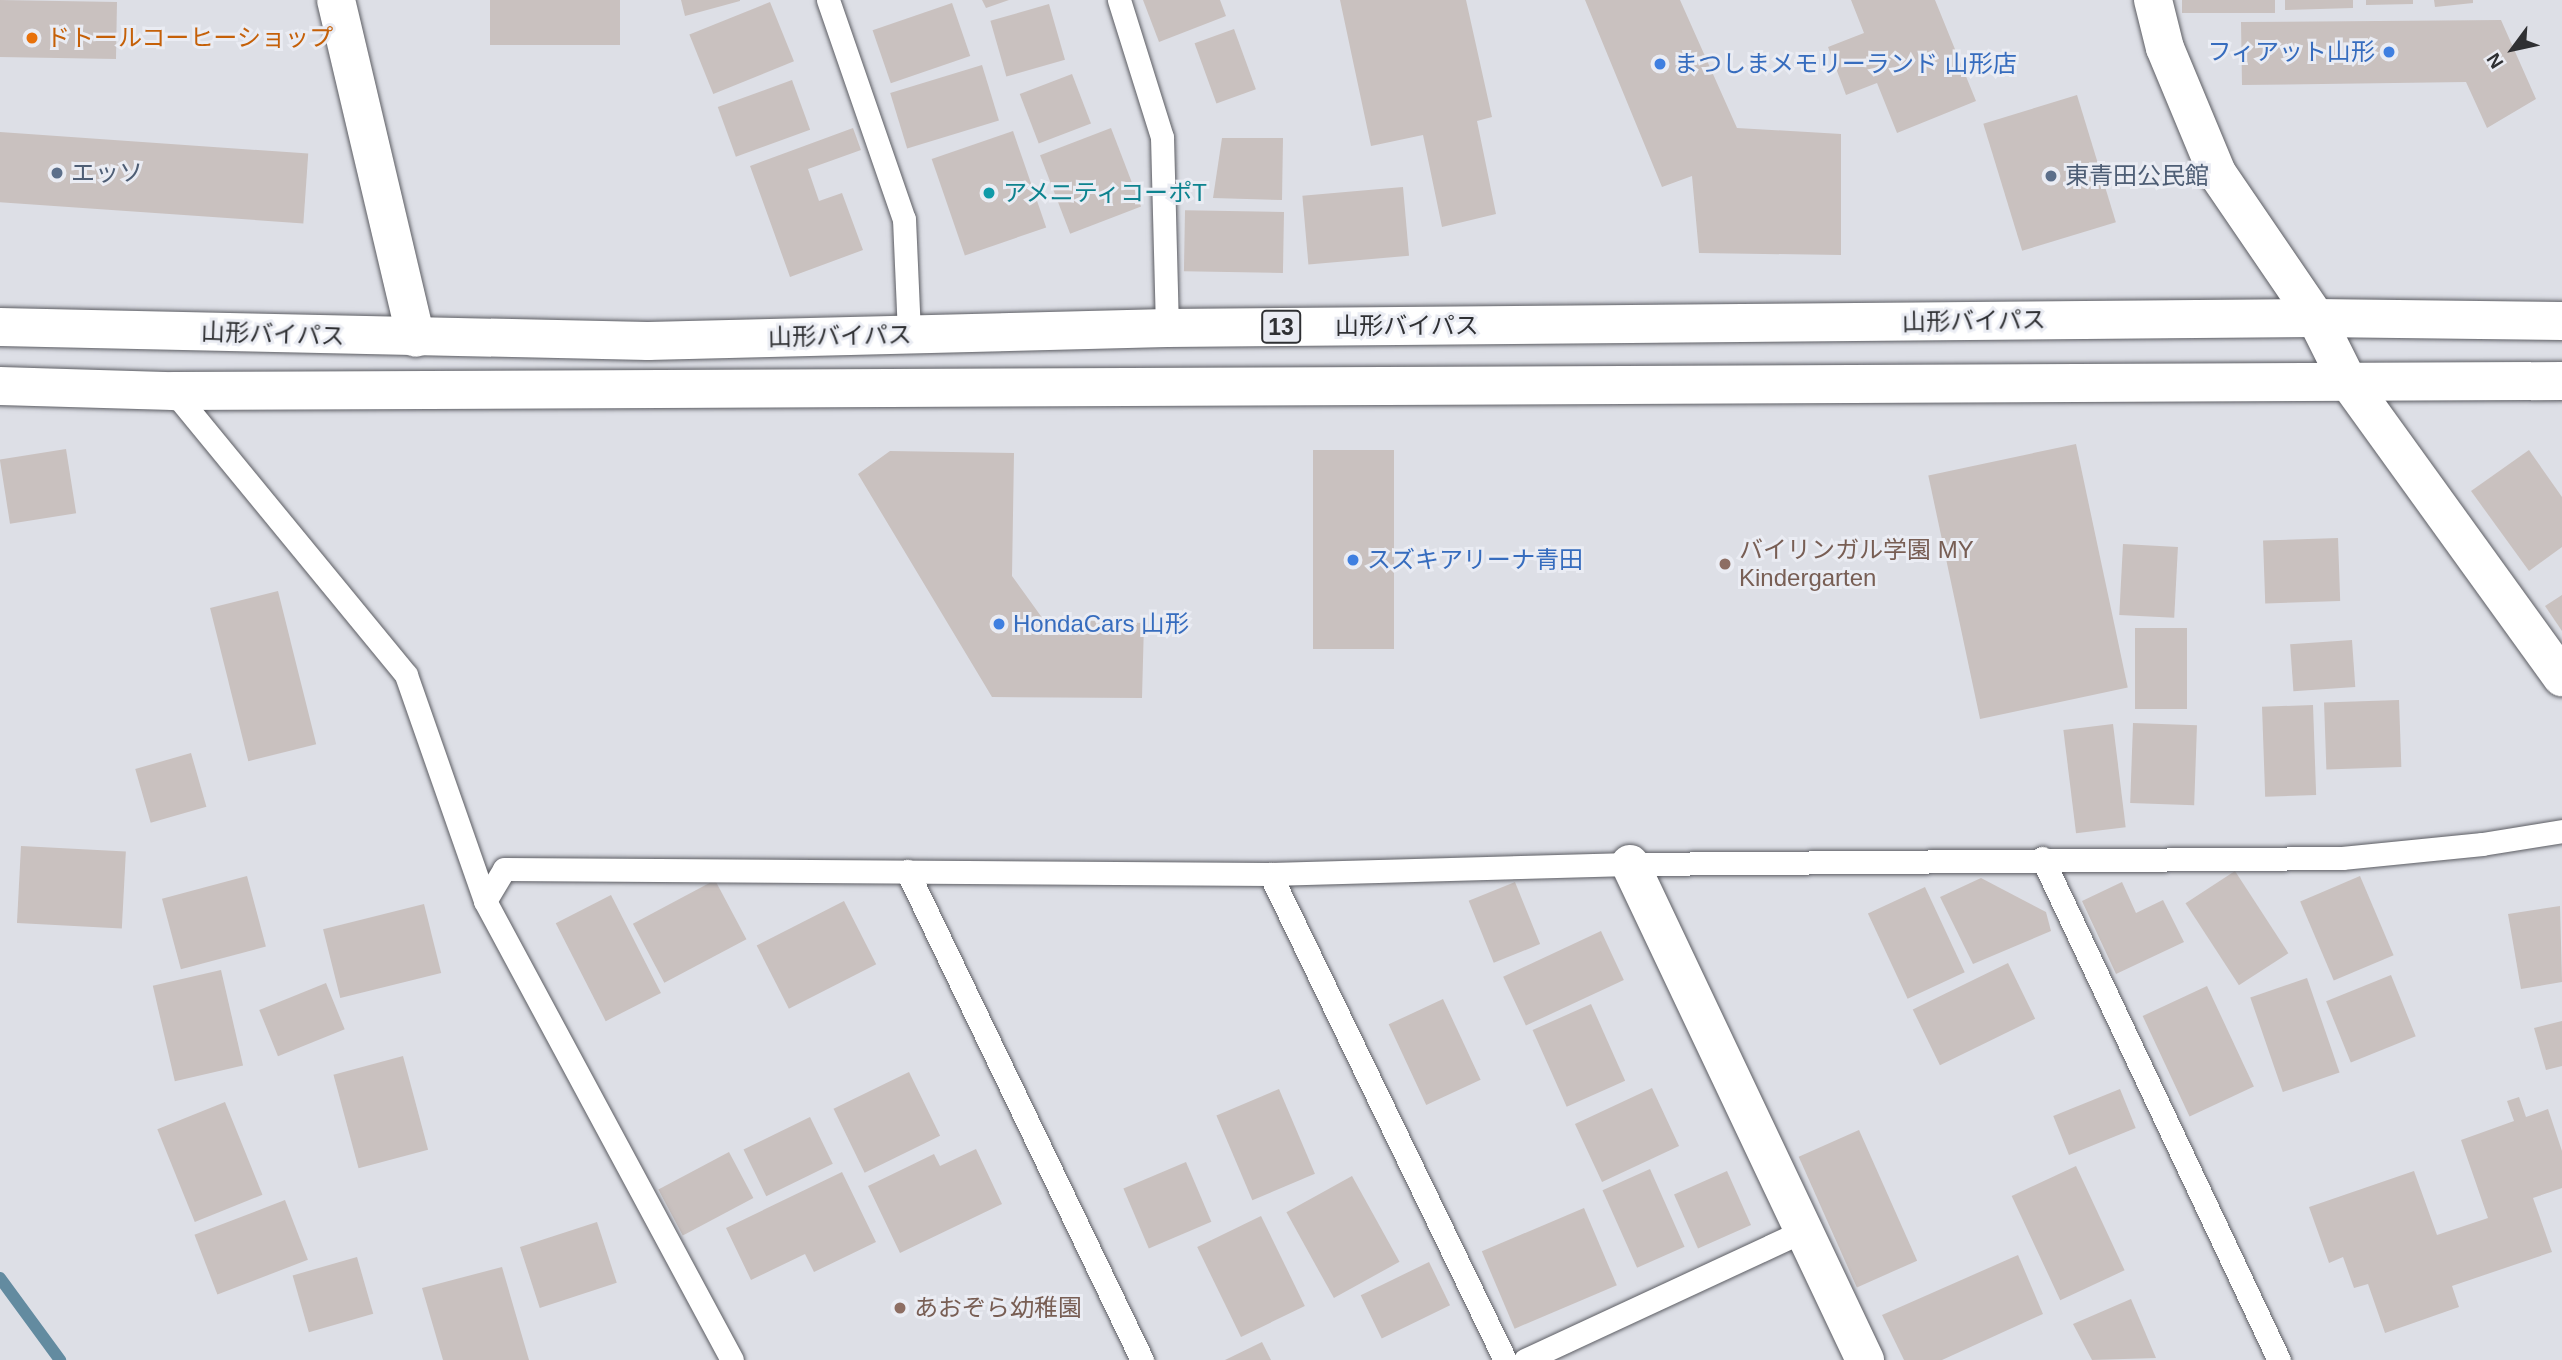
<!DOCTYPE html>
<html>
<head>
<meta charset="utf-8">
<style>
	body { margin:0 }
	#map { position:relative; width:2562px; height:1360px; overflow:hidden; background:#dddfe6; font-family:Helvetica,"Noto Sans JP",sans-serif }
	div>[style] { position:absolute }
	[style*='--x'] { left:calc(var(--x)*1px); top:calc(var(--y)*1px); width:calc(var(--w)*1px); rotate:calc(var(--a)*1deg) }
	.stream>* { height:12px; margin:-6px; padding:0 6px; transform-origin:6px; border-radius:6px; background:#638ba0 }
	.building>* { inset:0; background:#c9c1bf; transform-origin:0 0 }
	.roads { filter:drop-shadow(0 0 2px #5c5d63) drop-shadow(0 0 2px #5c5d63) }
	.lane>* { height:23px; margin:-11.5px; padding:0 11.5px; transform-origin:11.5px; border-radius:11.5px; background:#fff }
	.street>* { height:38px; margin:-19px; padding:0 19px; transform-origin:19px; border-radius:19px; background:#fff }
	.highway>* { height:38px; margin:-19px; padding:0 19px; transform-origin:19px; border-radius:19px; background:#fff }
	.dots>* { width:19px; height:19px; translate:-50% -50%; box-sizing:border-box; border:4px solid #eaecf3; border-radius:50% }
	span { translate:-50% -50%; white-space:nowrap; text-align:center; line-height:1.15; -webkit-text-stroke:6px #eaecf3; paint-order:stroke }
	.shield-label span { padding:2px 5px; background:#eaecf3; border:2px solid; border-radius:5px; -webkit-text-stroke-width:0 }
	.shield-label { font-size:23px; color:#2f3033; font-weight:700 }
	.food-label { font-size:24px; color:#c56008 }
	.left { translate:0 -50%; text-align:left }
	.shop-label { font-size:24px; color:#366cbe }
	.right { translate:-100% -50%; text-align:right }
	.service-label { font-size:24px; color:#4e5e75 }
	.culture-label { font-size:24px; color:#0d838f }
	.street-label { font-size:24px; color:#2f3033 }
	.education-label { font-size:24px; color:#785e54 }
	.north { position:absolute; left:2478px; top:14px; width:70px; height:70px; -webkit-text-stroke:5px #eaecf3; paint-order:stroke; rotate:237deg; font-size:19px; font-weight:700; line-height:28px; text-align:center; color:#2f3033 }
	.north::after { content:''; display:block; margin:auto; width:24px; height:32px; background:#2f3033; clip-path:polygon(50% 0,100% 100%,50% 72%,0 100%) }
</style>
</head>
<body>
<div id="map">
	<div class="stream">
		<div style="--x:0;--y:1278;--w:102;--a:53.8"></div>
	</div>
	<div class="building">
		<div style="left:0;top:0;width:117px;height:57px;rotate:1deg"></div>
		<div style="left:490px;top:0;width:130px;height:45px"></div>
		<div style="clip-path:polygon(681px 0,740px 0,740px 1px,685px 16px)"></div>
		<div style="clip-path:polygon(982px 0,1009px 0,986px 8px)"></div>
		<div style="clip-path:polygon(1143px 0,1220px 0,1226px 16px,1159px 42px)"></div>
		<div style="clip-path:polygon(1340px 0,1466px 0,1492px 117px,1477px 121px,1496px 214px,1442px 227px,1423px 135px,1371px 146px)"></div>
		<div style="clip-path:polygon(1585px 0,1680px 0,1737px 128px,1841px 134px,1841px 255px,1699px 253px,1692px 176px,1662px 187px)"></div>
		<div style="clip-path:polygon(1851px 0,1935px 0,1976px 101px,1897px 133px,1877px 83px,1846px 95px,1828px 47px,1864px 33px)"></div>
		<div style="left:2182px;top:0;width:93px;height:13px"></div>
		<div style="clip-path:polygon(2285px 0,2353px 0,2353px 8px,2285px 10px)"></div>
		<div style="clip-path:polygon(2366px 0,2413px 0,2413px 4px,2366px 5px)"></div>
		<div style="clip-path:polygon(2434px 0,2473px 0,2473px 3px,2435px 7px)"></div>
		<div style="left:770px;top:2px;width:64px;height:87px;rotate:68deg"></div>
		<div style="left:952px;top:3px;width:56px;height:84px;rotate:71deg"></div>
		<div style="left:1049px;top:4px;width:58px;height:61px;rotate:74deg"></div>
		<div style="clip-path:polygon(2501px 20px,2536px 99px,2487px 128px,2466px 82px,2242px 85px,2241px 22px)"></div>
		<div style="left:1234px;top:29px;width:64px;height:42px;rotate:70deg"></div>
		<div style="left:982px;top:65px;width:58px;height:96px;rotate:73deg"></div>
		<div style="left:1072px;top:74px;width:53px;height:56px;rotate:69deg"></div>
		<div style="left:792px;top:80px;width:53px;height:79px;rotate:70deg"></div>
		<div style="left:2077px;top:95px;width:133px;height:98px;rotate:73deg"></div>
		<div style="clip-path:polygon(853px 128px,861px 150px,808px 169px,819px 201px,842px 193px,863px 250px,790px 277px,750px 166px)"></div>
		<div style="left:1111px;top:128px;width:84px;height:76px;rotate:69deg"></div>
		<div style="left:1013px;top:131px;width:102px;height:86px;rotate:71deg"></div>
		<div style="left:0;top:132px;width:309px;height:70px;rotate:4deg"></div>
		<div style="clip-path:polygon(1222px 138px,1283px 138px,1282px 200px,1213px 198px)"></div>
		<div style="left:1403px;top:187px;width:69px;height:101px;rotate:85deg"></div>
		<div style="left:1284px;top:212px;width:61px;height:99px;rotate:91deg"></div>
		<div style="left:2076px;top:444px;width:249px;height:151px;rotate:78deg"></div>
		<div style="left:66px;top:449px;width:65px;height:67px;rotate:81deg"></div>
		<div style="left:1394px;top:450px;width:199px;height:81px;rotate:90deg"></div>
		<div style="clip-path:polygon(2529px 450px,2562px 497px,2562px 547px,2529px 571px,2471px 491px)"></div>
		<div style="clip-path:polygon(890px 451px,1014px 453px,1012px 576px,1043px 619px,1144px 623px,1142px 698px,992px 697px,858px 474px)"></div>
		<div style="left:2338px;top:538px;width:63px;height:75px;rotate:88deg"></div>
		<div style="left:2123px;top:544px;width:55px;height:71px;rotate:3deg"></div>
		<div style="left:278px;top:591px;width:158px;height:70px;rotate:76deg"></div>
		<div style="clip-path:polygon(2562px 595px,2562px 631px,2545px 606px)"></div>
		<div style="left:2135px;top:628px;width:52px;height:81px"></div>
		<div style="left:2352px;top:640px;width:47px;height:62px;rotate:86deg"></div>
		<div style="left:2399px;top:700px;width:67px;height:75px;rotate:88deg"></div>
		<div style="left:2313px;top:705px;width:90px;height:51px;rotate:88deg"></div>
		<div style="left:2133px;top:723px;width:64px;height:80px;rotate:2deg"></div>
		<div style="left:2113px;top:724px;width:104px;height:50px;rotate:83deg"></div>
		<div style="left:191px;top:753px;width:56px;height:58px;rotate:74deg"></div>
		<div style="left:21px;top:846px;width:105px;height:77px;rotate:3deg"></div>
		<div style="left:2235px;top:871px;width:98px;height:59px;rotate:57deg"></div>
		<div style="left:247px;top:876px;width:73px;height:88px;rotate:75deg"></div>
		<div style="left:2360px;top:876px;width:86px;height:65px;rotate:67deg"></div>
		<div style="clip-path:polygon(1981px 878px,2046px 912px,2051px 931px,1973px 964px,1940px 897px)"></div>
		<div style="left:715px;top:880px;width:67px;height:93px;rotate:62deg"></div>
		<div style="left:1515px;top:882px;width:67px;height:50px;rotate:68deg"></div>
		<div style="clip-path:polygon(2122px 882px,2136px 913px,2163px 900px,2184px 942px,2116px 974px,2082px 901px)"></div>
		<div style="left:1925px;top:887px;width:94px;height:63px;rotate:65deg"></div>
		<div style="left:611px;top:895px;width:110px;height:62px;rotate:63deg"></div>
		<div style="left:844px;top:901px;width:71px;height:98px;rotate:63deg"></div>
		<div style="left:424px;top:904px;width:71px;height:104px;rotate:76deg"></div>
		<div style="clip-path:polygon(2560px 906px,2562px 982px,2521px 989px,2508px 914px)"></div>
		<div style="left:1601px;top:931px;width:54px;height:108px;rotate:65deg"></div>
		<div style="left:2008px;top:963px;width:62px;height:106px;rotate:64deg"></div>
		<div style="left:221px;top:970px;width:98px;height:70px;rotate:77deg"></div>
		<div style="left:2391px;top:975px;width:66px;height:70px;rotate:68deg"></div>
		<div style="left:2307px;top:978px;width:100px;height:60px;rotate:71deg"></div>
		<div style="left:326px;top:983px;width:50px;height:72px;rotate:68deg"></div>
		<div style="left:2207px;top:986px;width:111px;height:71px;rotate:65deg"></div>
		<div style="left:1443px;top:999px;width:89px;height:60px;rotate:65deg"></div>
		<div style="left:1591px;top:1004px;width:84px;height:64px;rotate:66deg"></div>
		<div style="clip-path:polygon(2562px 1021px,2562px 1066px,2546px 1070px,2534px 1028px)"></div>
		<div style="left:403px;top:1056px;width:97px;height:72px;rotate:75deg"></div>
		<div style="left:909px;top:1072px;width:71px;height:84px;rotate:64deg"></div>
		<div style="left:1652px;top:1088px;width:64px;height:85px;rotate:65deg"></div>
		<div style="left:1279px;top:1089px;width:92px;height:68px;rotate:67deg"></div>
		<div style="left:2120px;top:1089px;width:42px;height:72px;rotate:68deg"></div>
		<div style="clip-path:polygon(2519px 1097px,2526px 1117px,2548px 1109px,2562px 1151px,2562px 1188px,2533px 1198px,2552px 1252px,2452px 1286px,2459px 1307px,2385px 1333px,2368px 1284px,2354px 1288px,2343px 1257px,2329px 1263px,2309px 1207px,2414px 1171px,2437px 1235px,2488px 1218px,2461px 1140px,2514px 1121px,2507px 1101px)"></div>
		<div style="left:225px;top:1102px;width:100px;height:73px;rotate:68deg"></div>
		<div style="left:810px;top:1117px;width:52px;height:74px;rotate:64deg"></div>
		<div style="left:1859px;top:1130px;width:143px;height:66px;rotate:66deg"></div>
		<div style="clip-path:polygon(976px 1149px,1002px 1204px,900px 1253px,868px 1186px,934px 1154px,940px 1166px)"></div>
		<div style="left:729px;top:1152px;width:52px;height:80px;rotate:62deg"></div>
		<div style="left:1186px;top:1162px;width:65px;height:68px;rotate:67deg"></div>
		<div style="left:2076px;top:1166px;width:115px;height:71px;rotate:65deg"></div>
		<div style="left:1650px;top:1169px;width:85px;height:52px;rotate:66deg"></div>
		<div style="left:1727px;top:1171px;width:59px;height:58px;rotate:66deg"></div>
		<div style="clip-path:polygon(842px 1172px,876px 1242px,814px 1272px,805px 1254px,751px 1280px,726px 1228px)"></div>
		<div style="left:1352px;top:1176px;width:98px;height:75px;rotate:61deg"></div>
		<div style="left:285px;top:1200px;width:64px;height:97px;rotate:69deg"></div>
		<div style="left:1584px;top:1208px;width:84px;height:111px;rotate:67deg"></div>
		<div style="left:1261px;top:1216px;width:100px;height:71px;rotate:64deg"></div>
		<div style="left:597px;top:1222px;width:64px;height:81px;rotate:72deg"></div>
		<div style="clip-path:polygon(2018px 1255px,2043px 1314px,1942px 1360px,1904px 1360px,1882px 1315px)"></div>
		<div style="left:357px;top:1257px;width:59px;height:67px;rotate:74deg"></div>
		<div style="left:1429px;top:1262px;width:48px;height:76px;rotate:64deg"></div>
		<div style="clip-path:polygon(502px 1267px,529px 1360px,443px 1360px,422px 1288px)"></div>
		<div style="clip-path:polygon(2131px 1299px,2156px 1358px,2092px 1360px,2073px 1324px)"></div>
		<div style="clip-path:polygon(1262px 1342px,1271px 1360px,1225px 1360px)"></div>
	</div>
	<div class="roads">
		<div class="lane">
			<div style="--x:828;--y:0;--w:232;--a:70.9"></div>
			<div style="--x:904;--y:219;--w:115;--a:87.5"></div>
			<div style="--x:1119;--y:0;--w:144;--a:72.6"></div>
			<div style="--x:1162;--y:137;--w:191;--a:88.5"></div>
			<div style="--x:173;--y:391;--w:367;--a:50.6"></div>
			<div style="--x:406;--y:675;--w:239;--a:70.7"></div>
			<div style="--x:485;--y:901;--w:521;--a:61.71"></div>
			<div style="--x:2042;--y:858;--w:555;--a:64.73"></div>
			<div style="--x:907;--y:871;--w:543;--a:64.33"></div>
			<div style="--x:1270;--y:874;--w:540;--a:64.19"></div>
			<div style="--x:485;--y:901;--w:37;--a:-59"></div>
			<div style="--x:504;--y:869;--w:766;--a:0.37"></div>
			<div style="--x:1270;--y:874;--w:360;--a:-1.6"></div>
			<div style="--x:1630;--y:864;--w:712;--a:-0.48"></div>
			<div style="--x:2342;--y:858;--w:141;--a:-5.7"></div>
			<div style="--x:2482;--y:844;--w:81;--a:-9.2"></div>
			<div style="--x:1525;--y:1360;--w:306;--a:-24.9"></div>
		</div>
		<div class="street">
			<div style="--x:336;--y:0;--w:347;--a:76.7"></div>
			<div style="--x:2153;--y:0;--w:49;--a:76"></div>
			<div style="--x:2165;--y:48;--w:135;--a:67.4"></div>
			<div style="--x:2217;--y:173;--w:176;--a:55.7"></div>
			<div style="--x:2316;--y:318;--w:67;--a:63.4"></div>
			<div style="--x:2346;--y:378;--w:369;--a:54.2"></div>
			<div style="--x:1630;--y:864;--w:549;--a:64.65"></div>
		</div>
		<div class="highway">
			<div style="--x:0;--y:327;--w:648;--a:1.24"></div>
			<div style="--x:648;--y:341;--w:519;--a:-1.43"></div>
			<div style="--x:1167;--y:328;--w:1149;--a:-0.5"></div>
			<div style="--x:2316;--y:318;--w:246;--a:0.7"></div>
			<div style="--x:0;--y:386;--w:173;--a:1.7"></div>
			<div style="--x:173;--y:391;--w:2389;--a:-0.24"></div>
		</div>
	</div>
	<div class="dots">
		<div style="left:32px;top:38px;background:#e8710a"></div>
		<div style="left:2389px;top:52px;background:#3f7fe0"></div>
		<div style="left:1660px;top:64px;background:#3f7fe0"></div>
		<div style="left:57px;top:173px;background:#5c6f8a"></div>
		<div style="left:2051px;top:176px;background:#5c6f8a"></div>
		<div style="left:989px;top:193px;background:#0f9aa8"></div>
		<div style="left:1353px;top:560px;background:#3f7fe0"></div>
		<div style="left:1725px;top:564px;background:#8d6e63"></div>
		<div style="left:999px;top:624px;background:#3f7fe0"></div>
		<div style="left:900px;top:1308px;background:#8d6e63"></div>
	</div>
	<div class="shield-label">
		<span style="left:1281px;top:327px">13</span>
	</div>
	<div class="food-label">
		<span class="left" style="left:46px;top:38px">ドトールコーヒーショップ</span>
	</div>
	<div class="shop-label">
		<span class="right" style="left:2375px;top:52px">フィアット山形</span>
		<span class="left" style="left:1674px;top:64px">まつしまメモリーランド 山形店</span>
		<span class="left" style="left:1367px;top:560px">スズキアリーナ青田</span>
		<span class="left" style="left:1013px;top:624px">HondaCars 山形</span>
	</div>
	<div class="service-label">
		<span class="left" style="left:71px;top:173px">エッソ</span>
		<span class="left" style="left:2065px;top:176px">東青田公民館</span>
	</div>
	<div class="culture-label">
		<span class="left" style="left:1003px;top:193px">アメニティコーポT</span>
	</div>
	<div class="street-label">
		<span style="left:1974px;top:321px;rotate:-1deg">山形バイパス</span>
		<span style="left:1407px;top:326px">山形バイパス</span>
		<span style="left:273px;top:334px;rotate:2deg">山形バイパス</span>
		<span style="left:840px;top:336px;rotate:-1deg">山形バイパス</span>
	</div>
	<div class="education-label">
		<span class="left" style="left:1739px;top:564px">バイリンガル学園 MY<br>Kindergarten</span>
		<span class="left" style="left:914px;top:1308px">あおぞら幼稚園</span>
	</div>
	<div class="north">N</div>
</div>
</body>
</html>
